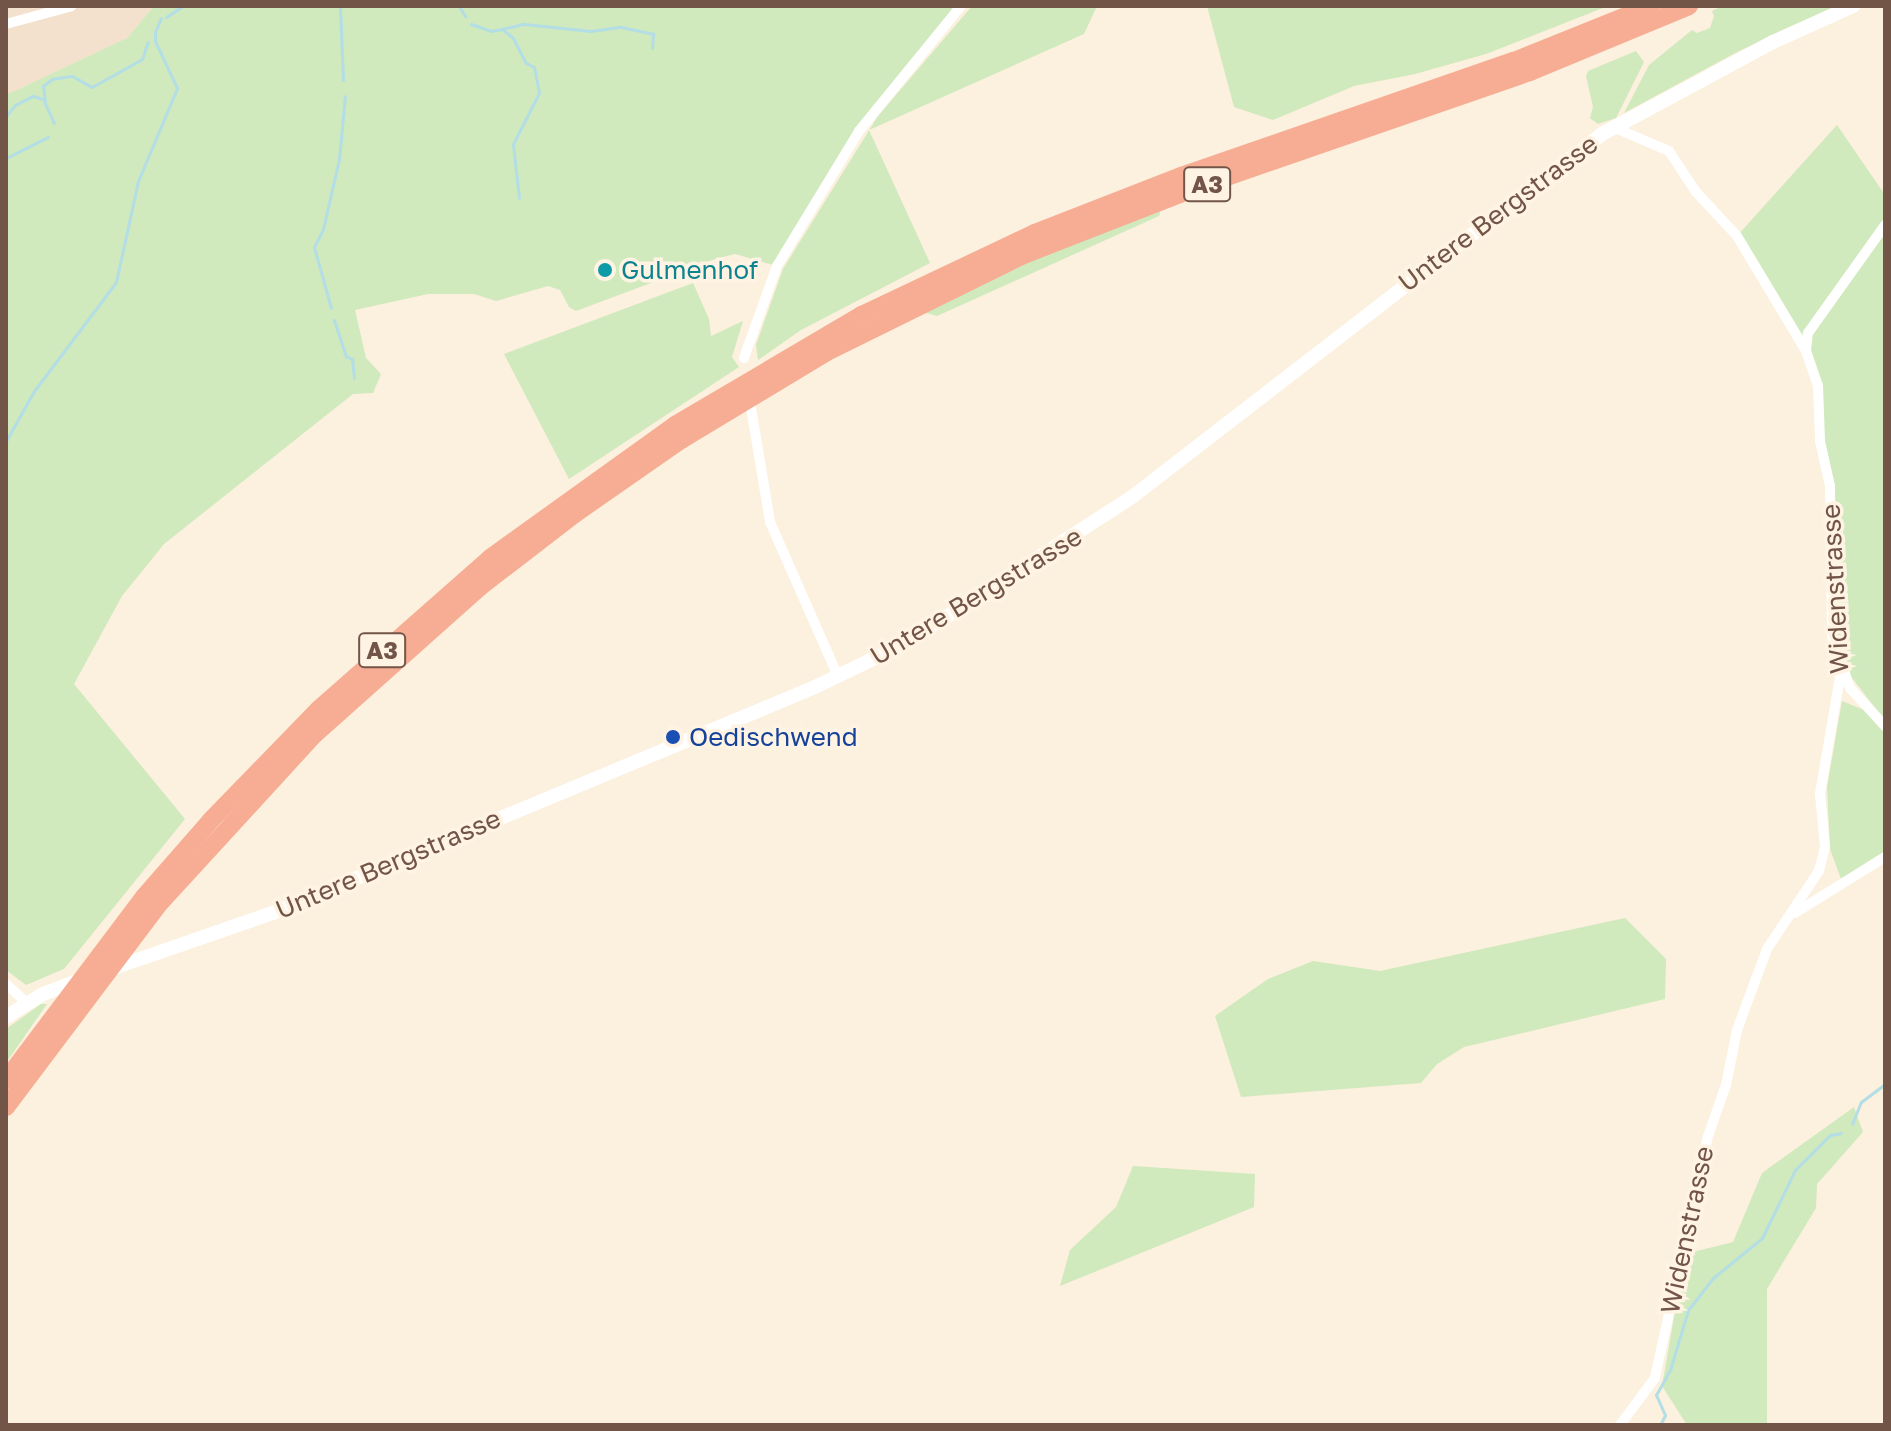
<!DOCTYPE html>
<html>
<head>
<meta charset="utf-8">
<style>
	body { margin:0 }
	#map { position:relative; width:1891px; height:1431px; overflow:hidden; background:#fcf0de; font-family:"Golos Text",sans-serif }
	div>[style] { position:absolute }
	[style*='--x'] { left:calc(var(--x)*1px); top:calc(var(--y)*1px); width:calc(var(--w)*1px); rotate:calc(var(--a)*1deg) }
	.residential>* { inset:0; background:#f3e1cd }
	.green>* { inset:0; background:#d0e9bd }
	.stream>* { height:3px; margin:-1.5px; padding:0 1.5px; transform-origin:1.5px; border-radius:1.5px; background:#b3dee5 }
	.street>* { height:10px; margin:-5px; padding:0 5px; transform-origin:5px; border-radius:5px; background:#fff }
	.secondary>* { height:14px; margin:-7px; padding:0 7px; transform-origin:7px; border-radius:7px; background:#fff }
	.highway>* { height:18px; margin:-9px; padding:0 9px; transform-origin:9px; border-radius:9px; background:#f7ad94 }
	.dots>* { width:22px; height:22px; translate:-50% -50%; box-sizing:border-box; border:4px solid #fff4e4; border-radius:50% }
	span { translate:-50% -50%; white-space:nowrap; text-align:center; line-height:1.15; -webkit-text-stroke:7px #fff4e4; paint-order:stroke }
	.shield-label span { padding:2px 6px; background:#fff4e4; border:2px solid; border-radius:6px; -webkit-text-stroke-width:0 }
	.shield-label { font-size:24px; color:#725547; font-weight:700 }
	.street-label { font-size:26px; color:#725547 }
	.culture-label { font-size:26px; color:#0d838f }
	.left { translate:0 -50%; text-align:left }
	.transit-label { font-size:26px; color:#164399 }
	.frame { position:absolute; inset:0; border:8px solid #725547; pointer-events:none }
</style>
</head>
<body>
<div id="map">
	<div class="residential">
		<div style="clip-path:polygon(6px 6px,154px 6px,127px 38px,6px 95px)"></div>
	</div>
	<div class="green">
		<div style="clip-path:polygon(154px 6px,961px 6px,859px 131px,777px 266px,735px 254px,715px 259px,576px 311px,569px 307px,560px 290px,548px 286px,496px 301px,474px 294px,428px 294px,355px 310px,366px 358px,381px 374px,373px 393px,353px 394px,164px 544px,122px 596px,74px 684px,185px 819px,64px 969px,26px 985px,6px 970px,6px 95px,127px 38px)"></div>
		<div style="clip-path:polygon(972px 6px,1097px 6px,1084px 34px,869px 130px,930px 263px,801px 330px,758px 360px,756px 345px,783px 269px,878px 116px)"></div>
		<div style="clip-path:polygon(1207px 6px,1608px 6px,1486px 54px,1415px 74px,1354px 86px,1273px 120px,1234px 107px)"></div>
		<div style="clip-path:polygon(1723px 6px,1836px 6px,1737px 52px,1624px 113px,1649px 65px,1692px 30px,1697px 33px,1710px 28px,1714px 16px,1712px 11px)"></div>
		<div style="clip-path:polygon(1636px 51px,1644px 62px,1616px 118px,1598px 124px,1590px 118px,1593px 107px,1586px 76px,1588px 71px)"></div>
		<div style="clip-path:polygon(1837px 125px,1885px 195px,1885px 851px,1841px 879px,1830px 849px,1827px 787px,1842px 701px,1883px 718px,1842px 665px,1832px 636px,1831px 511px,1818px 386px,1806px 351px,1737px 236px)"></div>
		<div style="clip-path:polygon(1161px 209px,1159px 216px,937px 316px,923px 312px,1033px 260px)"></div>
		<div style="clip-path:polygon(693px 283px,709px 319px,711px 336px,743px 321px,732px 357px,739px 367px,569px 479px,504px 354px)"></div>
		<div style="clip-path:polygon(1625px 918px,1666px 959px,1665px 999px,1464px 1047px,1437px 1064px,1421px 1083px,1241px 1097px,1215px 1016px,1268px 979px,1313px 961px,1380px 971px)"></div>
		<div style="clip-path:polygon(41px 1004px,47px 1004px,6px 1063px,6px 1029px)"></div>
		<div style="clip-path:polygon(1854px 1107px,1863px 1132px,1817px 1184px,1816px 1208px,1767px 1289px,1767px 1425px,1687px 1425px,1662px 1386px,1685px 1254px,1733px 1242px,1762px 1173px)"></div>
		<div style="clip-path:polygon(1133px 1166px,1255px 1174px,1254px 1207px,1060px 1286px,1070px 1250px,1116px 1207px)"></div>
	</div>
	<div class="stream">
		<div style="--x:340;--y:6;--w:74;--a:87.7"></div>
		<div style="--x:459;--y:6;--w:12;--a:59"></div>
		<div style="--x:166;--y:17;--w:20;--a:-33"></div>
		<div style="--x:471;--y:24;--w:21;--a:19"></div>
		<div style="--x:491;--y:31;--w:11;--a:-10"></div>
		<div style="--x:502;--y:29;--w:14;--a:39"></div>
		<div style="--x:513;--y:38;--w:28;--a:63"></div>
		<div style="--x:526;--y:63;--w:9;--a:27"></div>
		<div style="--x:534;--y:67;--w:26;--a:79"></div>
		<div style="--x:539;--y:93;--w:57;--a:117"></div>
		<div style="--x:513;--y:144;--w:54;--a:83.7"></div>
		<div style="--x:502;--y:29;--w:23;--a:-13"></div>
		<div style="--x:524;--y:24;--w:67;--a:6"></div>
		<div style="--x:591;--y:31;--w:30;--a:-8"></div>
		<div style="--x:621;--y:27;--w:33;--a:12"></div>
		<div style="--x:653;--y:34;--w:14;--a:94"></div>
		<div style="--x:6;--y:116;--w:14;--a:-51"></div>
		<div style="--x:15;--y:105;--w:20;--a:-27"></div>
		<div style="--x:33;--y:96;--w:10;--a:17"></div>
		<div style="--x:54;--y:123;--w:21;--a:-115"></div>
		<div style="--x:45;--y:104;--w:18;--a:-96"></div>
		<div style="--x:43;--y:86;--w:11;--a:-38"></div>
		<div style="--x:52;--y:79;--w:20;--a:-9"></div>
		<div style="--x:72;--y:76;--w:23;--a:29"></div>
		<div style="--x:92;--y:87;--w:57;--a:-29.2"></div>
		<div style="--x:142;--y:59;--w:18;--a:-71"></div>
		<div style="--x:6;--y:158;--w:47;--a:-26.6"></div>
		<div style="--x:331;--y:308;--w:63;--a:-105.6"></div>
		<div style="--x:314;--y:247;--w:20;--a:-63"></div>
		<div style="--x:323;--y:229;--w:72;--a:-77.1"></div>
		<div style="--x:339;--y:159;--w:63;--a:-84.6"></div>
		<div style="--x:334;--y:320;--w:38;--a:72"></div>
		<div style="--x:346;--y:356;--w:7;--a:27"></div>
		<div style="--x:352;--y:359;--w:19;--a:84"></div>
		<div style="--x:6;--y:441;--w:57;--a:-60.8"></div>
		<div style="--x:34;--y:391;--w:136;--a:-53"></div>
		<div style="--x:116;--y:282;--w:103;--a:-77.7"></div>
		<div style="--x:138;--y:181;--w:101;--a:-67.2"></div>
		<div style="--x:177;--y:88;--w:52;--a:-115.1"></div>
		<div style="--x:155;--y:41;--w:9;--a:-90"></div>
		<div style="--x:155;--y:32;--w:15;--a:-67"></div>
		<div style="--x:1852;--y:1124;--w:24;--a:-68"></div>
		<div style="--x:1861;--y:1102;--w:30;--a:-37"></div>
		<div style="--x:1660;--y:1425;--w:11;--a:-63"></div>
		<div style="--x:1665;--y:1415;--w:22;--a:-114"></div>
		<div style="--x:1656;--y:1395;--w:29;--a:-61"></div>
		<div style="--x:1670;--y:1370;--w:63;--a:-73.3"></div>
		<div style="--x:1688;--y:1310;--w:41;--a:-52"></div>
		<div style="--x:1713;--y:1278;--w:63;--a:-39.2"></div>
		<div style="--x:1762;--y:1238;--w:76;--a:-64.1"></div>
		<div style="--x:1795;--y:1170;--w:49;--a:-45"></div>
		<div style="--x:1830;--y:1135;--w:11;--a:-10"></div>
	</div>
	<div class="street">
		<div style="--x:6;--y:24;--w:68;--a:-15.3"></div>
		<div style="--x:1613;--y:127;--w:61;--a:23.2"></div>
		<div style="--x:1669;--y:151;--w:49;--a:56.6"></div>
		<div style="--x:1696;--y:192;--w:60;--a:47"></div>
		<div style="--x:1737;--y:236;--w:134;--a:59"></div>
		<div style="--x:1806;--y:351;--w:37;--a:71"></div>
		<div style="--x:1818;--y:386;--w:55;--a:87.9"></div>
		<div style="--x:1820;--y:441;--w:46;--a:77.5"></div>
		<div style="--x:1830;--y:486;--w:150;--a:89.2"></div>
		<div style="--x:1832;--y:636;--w:31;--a:71"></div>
		<div style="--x:1842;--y:665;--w:131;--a:99.7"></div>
		<div style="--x:1820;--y:794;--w:53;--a:84.6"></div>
		<div style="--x:1825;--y:847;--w:25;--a:104"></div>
		<div style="--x:1819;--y:871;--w:94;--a:123.7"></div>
		<div style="--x:1767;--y:949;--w:86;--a:110.3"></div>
		<div style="--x:1737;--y:1030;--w:56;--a:101.3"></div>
		<div style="--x:1726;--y:1085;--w:54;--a:109.4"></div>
		<div style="--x:1708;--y:1136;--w:248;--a:102.4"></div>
		<div style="--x:1655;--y:1378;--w:59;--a:126.7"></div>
		<div style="--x:1806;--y:351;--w:18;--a:-84"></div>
		<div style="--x:1808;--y:333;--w:133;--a:-54.5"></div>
		<div style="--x:744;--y:358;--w:98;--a:-70.3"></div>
		<div style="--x:777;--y:266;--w:158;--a:-58.7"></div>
		<div style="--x:859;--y:131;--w:161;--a:-50.8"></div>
		<div style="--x:751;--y:408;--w:116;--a:80.5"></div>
		<div style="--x:770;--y:522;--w:168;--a:66.2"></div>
		<div style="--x:1843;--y:667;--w:22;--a:72"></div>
		<div style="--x:1850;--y:688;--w:52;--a:47.4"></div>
		<div style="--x:1795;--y:913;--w:106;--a:-31.9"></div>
		<div style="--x:6;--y:984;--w:28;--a:42"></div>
	</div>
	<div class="secondary">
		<div style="--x:108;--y:970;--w:175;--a:-19.1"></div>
		<div style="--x:273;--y:913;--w:587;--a:-22.63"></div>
		<div style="--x:815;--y:687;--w:99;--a:-25.8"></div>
		<div style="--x:904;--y:644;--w:271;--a:-32.8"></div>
		<div style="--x:1132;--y:497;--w:594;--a:-37.68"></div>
		<div style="--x:1602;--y:134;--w:194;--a:-28.3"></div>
		<div style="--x:1773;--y:42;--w:88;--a:-24.2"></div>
		<div style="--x:6;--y:1017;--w:44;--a:-31.9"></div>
		<div style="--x:43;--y:994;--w:45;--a:-20.9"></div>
	</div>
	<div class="highway">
		<div style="--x:6;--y:1080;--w:229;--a:-53"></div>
		<div style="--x:144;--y:897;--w:103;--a:-48.9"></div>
		<div style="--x:212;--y:819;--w:153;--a:-45.8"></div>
		<div style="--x:319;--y:709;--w:228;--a:-41.4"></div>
		<div style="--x:490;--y:558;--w:228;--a:-35.7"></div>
		<div style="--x:675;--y:425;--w:217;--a:-30.5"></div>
		<div style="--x:862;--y:315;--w:191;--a:-25.4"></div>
		<div style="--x:1035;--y:233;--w:157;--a:-21.3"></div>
		<div style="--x:1181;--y:176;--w:352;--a:-19.1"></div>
		<div style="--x:1514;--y:61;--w:148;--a:-21.9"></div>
		<div style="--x:6;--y:1107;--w:254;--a:-53"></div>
		<div style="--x:159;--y:904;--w:231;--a:-47.5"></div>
		<div style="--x:315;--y:734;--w:222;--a:-41.7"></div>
		<div style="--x:481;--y:586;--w:120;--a:-37.5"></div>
		<div style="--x:576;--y:513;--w:128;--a:-34.8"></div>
		<div style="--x:681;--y:440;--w:170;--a:-31.1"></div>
		<div style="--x:827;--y:352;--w:216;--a:-26.3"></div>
		<div style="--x:1021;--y:256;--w:187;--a:-21.3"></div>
		<div style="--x:1195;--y:188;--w:355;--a:-19.1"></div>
		<div style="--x:1530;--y:72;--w:172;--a:-22.5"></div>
	</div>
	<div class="dots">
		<div style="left:605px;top:270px;background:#0f9aa8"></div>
		<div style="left:673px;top:737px;background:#1a4fb4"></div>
	</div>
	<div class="shield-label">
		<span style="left:1207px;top:184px">A3</span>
		<span style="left:382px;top:650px">A3</span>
	</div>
	<div class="street-label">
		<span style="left:1498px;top:213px;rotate:-37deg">Untere Bergstrasse</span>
		<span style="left:1835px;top:589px;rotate:-93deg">Widenstrasse</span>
		<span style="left:976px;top:596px;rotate:-31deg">Untere Bergstrasse</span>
		<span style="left:388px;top:864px;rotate:-23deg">Untere Bergstrasse</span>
		<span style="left:1687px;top:1230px;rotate:-78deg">Widenstrasse</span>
	</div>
	<div class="culture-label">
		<span class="left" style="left:621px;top:270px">Gulmenhof</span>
	</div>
	<div class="transit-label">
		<span class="left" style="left:689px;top:737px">Oedischwend</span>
	</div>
	<div class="frame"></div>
</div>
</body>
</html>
